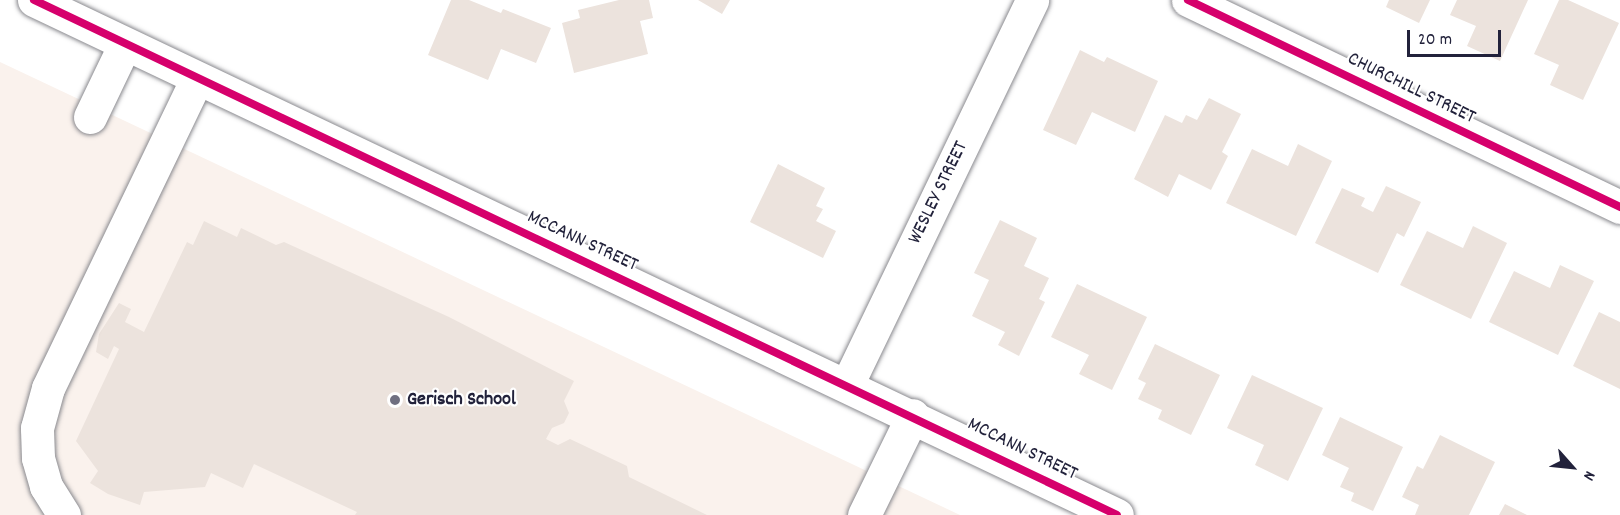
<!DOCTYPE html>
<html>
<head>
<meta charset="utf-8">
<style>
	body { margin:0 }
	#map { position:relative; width:1620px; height:515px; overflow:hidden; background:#fff; font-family:Dekko,sans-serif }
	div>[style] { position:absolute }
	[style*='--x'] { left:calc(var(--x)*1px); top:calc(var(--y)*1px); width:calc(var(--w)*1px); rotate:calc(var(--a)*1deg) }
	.built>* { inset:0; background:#faf2ed }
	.building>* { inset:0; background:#ece3dd }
	.roads { filter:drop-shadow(0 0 2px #8a8a8f) drop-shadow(0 0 2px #8a8a8f) }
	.minor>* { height:33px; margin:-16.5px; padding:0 16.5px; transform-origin:16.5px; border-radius:16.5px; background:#fff }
	.cycleway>* { height:8px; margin:-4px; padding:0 4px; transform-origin:4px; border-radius:4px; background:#d6006c }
	.dots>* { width:16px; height:16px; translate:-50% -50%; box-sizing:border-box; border:3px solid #fff; border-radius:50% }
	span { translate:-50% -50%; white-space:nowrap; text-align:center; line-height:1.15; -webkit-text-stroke:4.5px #fff; paint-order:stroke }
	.street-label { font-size:20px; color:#22223b }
	.poi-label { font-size:20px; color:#22223b; font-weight:700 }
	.left { translate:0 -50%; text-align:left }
	.north { position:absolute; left:1542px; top:437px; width:60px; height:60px; -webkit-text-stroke:4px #fff; paint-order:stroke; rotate:117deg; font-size:16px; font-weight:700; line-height:24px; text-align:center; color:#22223b }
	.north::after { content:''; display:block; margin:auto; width:21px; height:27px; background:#22223b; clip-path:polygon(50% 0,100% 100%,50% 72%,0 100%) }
	.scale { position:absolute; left:1407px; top:30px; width:94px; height:27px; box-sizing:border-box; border:3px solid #22223b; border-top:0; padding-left:8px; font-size:18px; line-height:21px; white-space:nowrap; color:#22223b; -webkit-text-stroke:4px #fff; paint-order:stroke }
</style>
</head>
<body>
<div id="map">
	<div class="built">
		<div style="clip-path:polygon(0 62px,960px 515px,0 515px)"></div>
	</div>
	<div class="building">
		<div style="clip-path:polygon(451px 0,469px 0,501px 13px,503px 9px,551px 28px,536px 63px,501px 49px,488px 80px,428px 55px)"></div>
		<div style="clip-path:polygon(619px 0,649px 0,653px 18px,640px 21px,648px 54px,574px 73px,562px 23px,580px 18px,578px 10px)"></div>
		<div style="clip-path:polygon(698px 0,730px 0,722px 14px)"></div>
		<div style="clip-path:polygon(1389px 0,1430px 0,1419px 23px,1386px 7px)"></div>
		<div style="clip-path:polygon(1457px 0,1528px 0,1500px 61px,1467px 46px,1476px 26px,1450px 15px)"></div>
		<div style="clip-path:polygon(1559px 0,1568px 0,1619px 23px,1583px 100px,1550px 85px,1559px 65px,1534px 54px)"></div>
		<div style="clip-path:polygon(1080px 50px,1104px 62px,1107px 57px,1158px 81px,1135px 132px,1092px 112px,1076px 145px,1043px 130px)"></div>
		<div style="clip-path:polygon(1209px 98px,1241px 114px,1222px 152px,1228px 156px,1211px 190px,1179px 174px,1168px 197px,1134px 179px,1165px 115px,1182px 123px,1186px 115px,1197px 120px)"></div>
		<div style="clip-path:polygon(1298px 144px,1332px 161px,1296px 236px,1226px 203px,1252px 149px,1288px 166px)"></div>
		<div style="clip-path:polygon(778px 164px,825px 188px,816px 206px,823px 209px,816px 221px,836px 231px,823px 258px,750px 222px)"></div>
		<div style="clip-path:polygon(1386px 186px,1421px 202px,1404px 237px,1397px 233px,1378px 273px,1315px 243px,1342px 188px,1365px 198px,1361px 206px,1373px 212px)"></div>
		<div style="clip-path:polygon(1000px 220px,1037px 238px,1024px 266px,1049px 278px,1039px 299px,1045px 302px,1019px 356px,998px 345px,1005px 332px,972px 316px,989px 280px,974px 273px)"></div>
		<div style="clip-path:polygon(204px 221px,237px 237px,241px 228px,276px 245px,284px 242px,449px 317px,574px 381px,564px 401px,569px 413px,564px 423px,552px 428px,546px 439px,558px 445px,570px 439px,627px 466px,629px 477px,707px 515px,355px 515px,357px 512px,254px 464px,243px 488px,211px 473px,205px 487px,144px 492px,140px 505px,108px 494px,90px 483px,98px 471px,76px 441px,119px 349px,114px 346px,108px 359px,96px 352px,99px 334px,119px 303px,131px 309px,125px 322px,144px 332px,187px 242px,193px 245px)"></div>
		<div style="clip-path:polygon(1473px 226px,1507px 243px,1471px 319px,1400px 285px,1427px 231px,1463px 248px)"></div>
		<div style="clip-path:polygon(1560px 265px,1594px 281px,1558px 355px,1489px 322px,1514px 271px,1550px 288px)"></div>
		<div style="clip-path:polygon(1077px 284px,1147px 317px,1112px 390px,1079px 374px,1089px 355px,1051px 337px)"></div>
		<div style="clip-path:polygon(1599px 312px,1620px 322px,1620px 389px,1573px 366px)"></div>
		<div style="clip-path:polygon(1155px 344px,1220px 375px,1191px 435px,1158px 419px,1162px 410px,1138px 399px,1146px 383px,1138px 379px)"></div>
		<div style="clip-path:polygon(1252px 375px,1323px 408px,1288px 481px,1255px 465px,1264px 445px,1227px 428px)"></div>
		<div style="clip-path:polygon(1340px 417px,1403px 447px,1373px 511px,1351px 501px,1354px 493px,1340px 487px,1349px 468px,1322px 455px)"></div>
		<div style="clip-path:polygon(1440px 435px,1495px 462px,1469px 515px,1415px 515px,1419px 505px,1402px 497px,1417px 466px,1423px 469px)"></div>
		<div style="clip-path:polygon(1505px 504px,1527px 515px,1499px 515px)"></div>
	</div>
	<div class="roads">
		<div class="minor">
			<div style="--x:34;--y:0;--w:1199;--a:25.43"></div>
			<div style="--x:1188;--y:0;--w:479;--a:25.6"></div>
			<div style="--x:90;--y:117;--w:81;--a:-64.4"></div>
			<div style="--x:847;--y:385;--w:427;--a:-64.3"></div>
			<div style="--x:64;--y:515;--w:34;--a:-122"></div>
			<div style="--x:46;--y:486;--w:29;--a:-106"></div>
			<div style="--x:38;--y:458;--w:30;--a:-92"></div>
			<div style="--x:37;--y:428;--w:41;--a:-74.6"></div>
			<div style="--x:48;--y:388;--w:343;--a:-64.3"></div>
			<div style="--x:864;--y:515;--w:111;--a:-63.9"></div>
		</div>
	</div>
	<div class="cycleway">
		<div style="--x:34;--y:0;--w:1199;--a:25.43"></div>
		<div style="--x:1188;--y:0;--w:479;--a:25.6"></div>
	</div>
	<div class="dots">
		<div style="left:395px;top:400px;background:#6f6f80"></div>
	</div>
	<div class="street-label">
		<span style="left:1411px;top:89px;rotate:26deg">CHURCHILL STREET</span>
		<span style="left:939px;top:193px;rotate:-64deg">WESLEY STREET</span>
		<span style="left:582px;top:242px;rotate:25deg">MCCANN STREET</span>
		<span style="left:1022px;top:450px;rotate:26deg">MCCANN STREET</span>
	</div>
	<div class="poi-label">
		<span class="left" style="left:407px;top:400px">Gerisch School</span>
	</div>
	<div class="north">N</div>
	<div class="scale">20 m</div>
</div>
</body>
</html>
